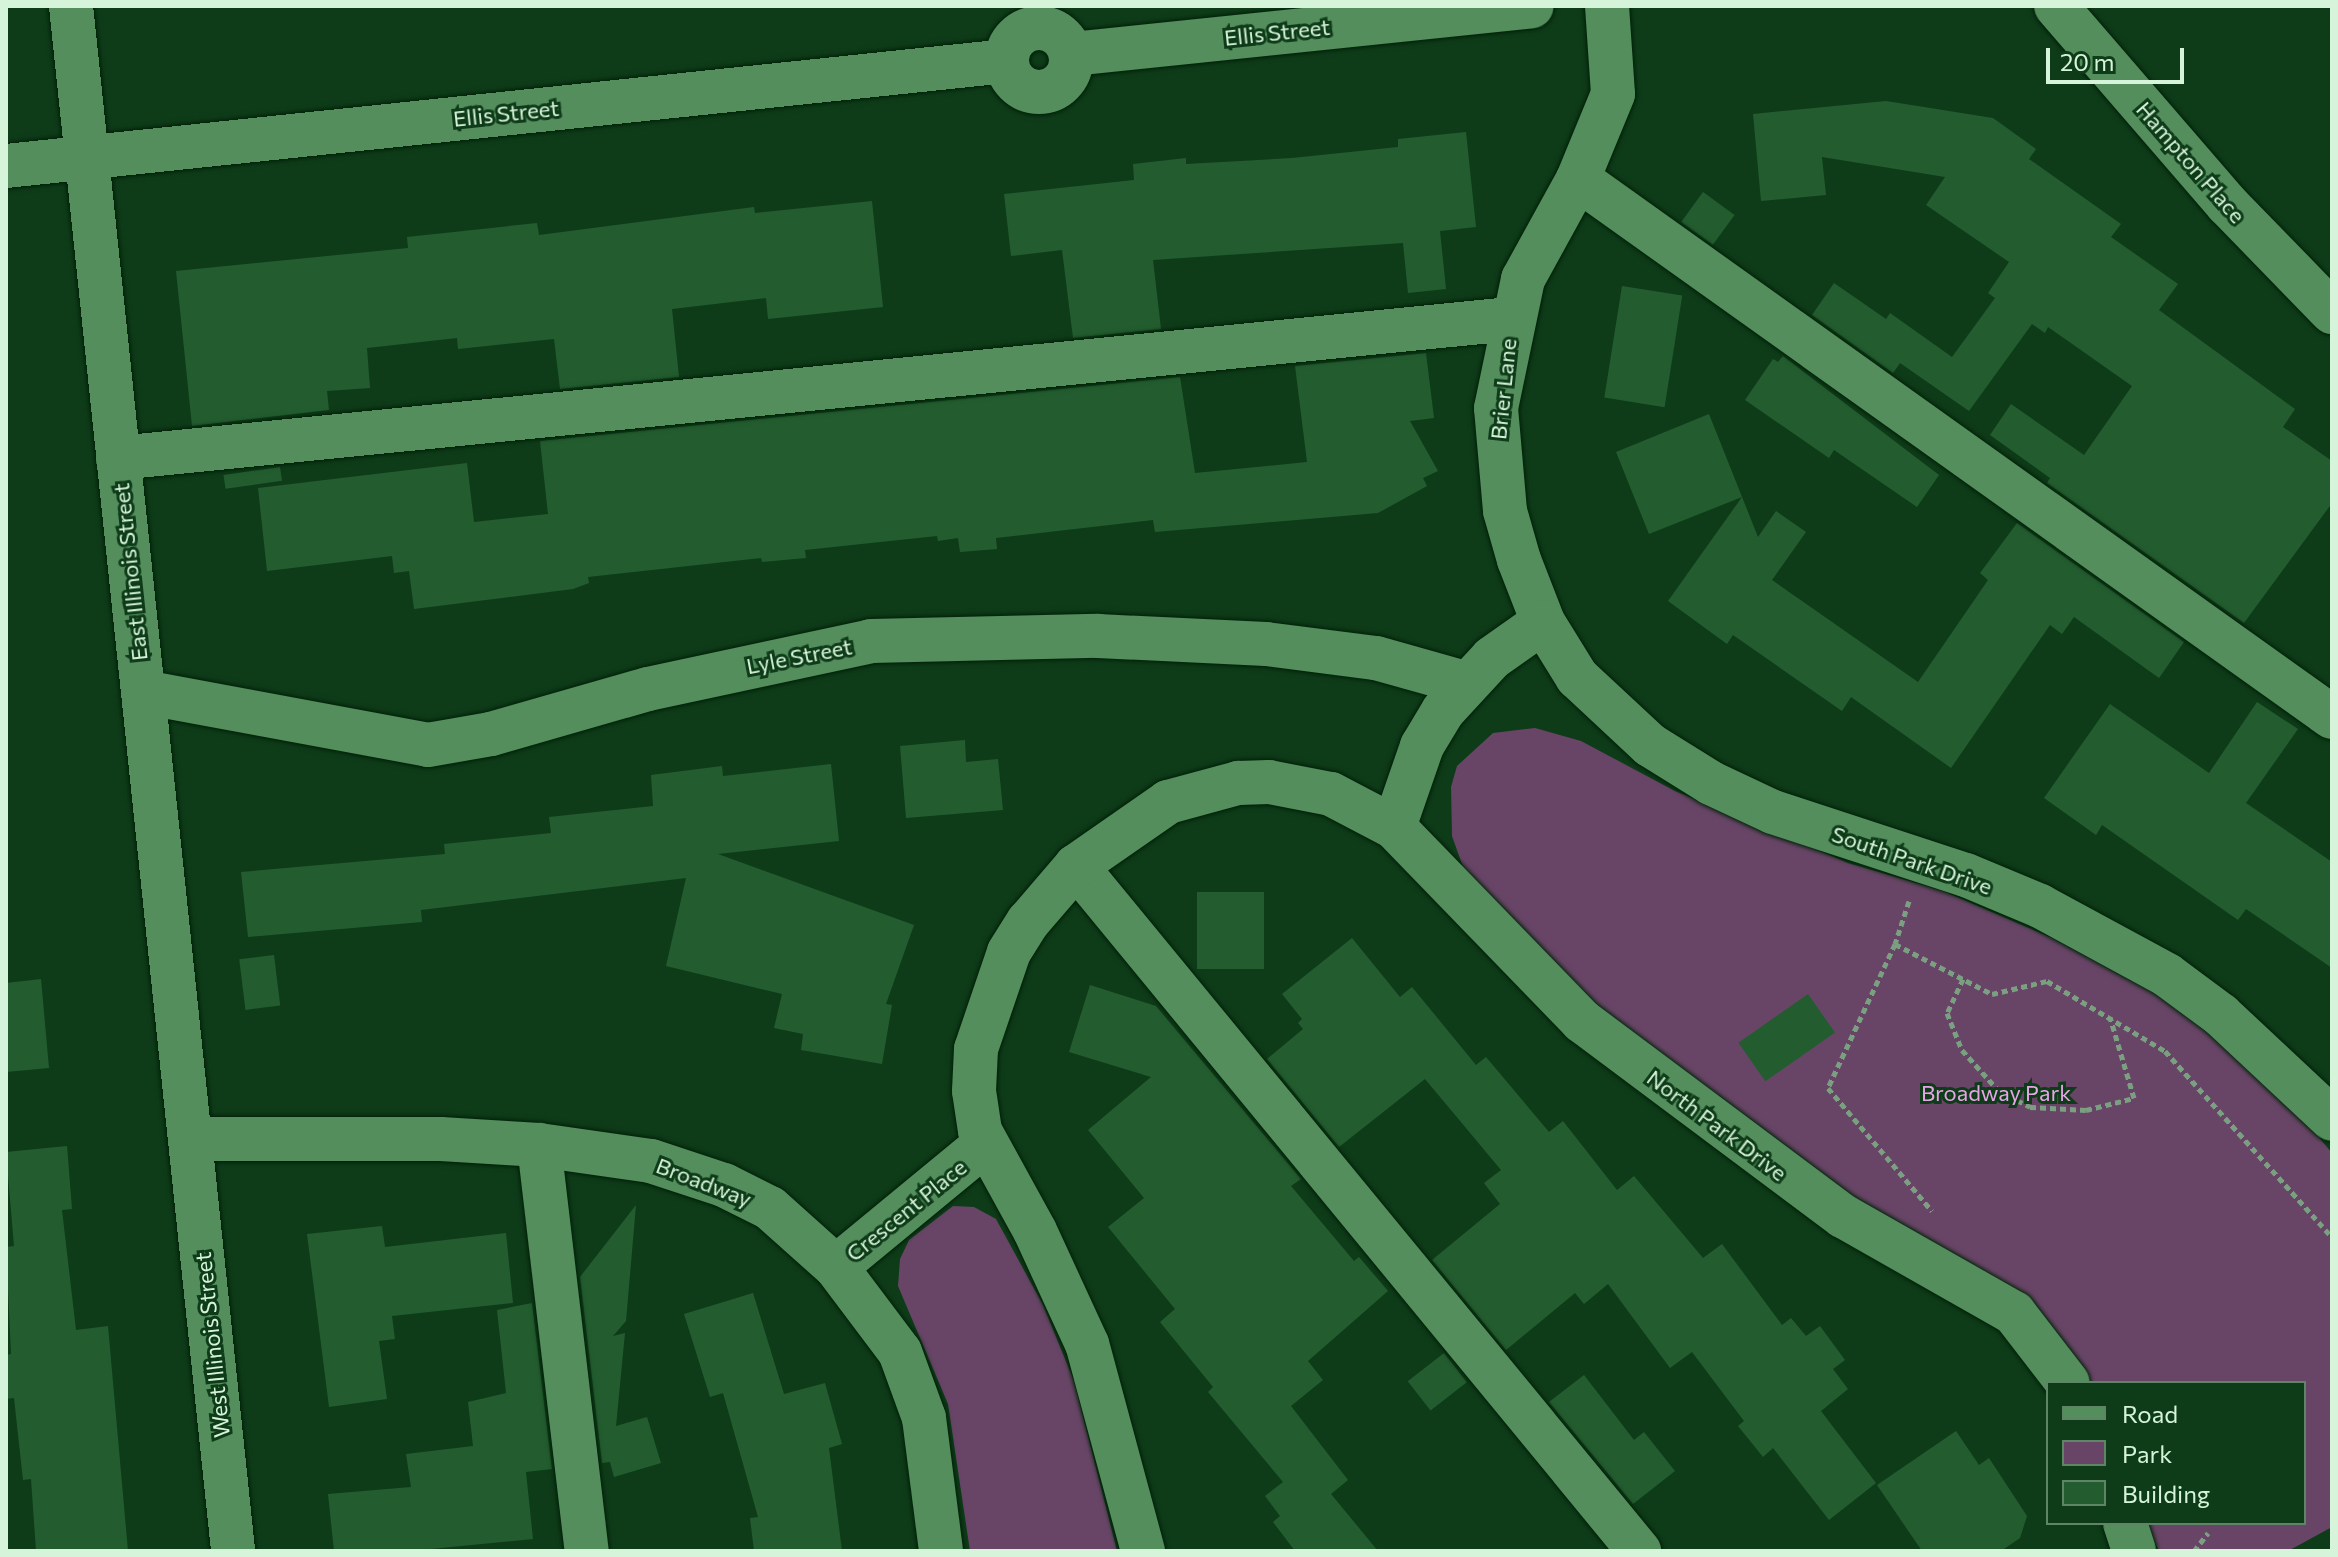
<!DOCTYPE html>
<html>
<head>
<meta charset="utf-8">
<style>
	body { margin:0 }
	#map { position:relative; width:2338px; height:1557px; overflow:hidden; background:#0e3c19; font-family:Commissioner,sans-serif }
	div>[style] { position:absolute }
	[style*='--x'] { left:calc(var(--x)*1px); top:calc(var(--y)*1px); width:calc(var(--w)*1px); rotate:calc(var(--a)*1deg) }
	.green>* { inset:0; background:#684567 }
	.building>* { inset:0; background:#235d2f; transform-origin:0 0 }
	.path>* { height:5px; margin-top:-2.5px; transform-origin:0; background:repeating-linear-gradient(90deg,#7aa081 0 6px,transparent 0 10px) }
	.roads { filter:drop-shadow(0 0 2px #022008) drop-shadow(0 0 2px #022008) }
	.minor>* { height:44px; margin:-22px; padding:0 22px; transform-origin:22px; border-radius:22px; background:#538e5c }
	.minor>.ring { margin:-22px; padding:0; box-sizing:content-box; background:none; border:44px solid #538e5c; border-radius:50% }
	span { translate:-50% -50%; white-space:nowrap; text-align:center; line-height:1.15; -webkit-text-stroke:6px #0e3c19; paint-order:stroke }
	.street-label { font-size:22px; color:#d6f4d9 }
	.park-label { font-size:22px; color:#e8a5e5 }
	.frame { position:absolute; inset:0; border:8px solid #d6f4d9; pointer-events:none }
	.legend { position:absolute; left:2046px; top:1381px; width:260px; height:144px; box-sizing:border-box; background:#0e3c19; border:2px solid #5e8666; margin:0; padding:10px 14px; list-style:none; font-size:24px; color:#d6f4d9 }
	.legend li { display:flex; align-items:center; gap:16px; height:40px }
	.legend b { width:40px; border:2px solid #5e8666 }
	.scale { position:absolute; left:2046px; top:48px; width:138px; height:36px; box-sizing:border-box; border:4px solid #d6f4d9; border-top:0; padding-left:10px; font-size:24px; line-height:28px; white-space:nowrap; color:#d6f4d9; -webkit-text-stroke:6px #0e3c19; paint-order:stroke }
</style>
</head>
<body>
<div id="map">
	<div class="green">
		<div style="clip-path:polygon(1535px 728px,1581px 741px,1675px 791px,1848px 863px,1943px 891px,2052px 938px,2156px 994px,2216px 1034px,2299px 1114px,2332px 1153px,2332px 1527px,2288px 1551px,2159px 1551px,2146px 1523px,2304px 1523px,2304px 1383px,2092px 1383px,2046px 1318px,1805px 1170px,1573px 994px,1463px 867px,1452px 836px,1451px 787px,1457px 766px,1493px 733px)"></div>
		<div style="clip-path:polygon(953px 1206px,974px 1207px,996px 1219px,1043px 1305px,1074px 1381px,1117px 1551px,970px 1551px,948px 1404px,898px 1286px,900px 1259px,909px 1240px)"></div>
	</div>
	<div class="building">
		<div style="clip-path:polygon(1886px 101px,1993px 118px,2036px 149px,2029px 159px,2121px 224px,2111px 237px,2178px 284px,2159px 310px,2295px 409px,2283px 427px,2332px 461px,2332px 503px,2244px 623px,2047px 483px,2050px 478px,1990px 435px,2011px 404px,2084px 455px,2132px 386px,2048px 327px,2045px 333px,2032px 324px,1969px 411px,1900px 363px,1893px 373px,1812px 315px,1834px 283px,1886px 319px,1890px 313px,1952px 357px,1995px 298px,1988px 293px,2009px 262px,1926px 205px,1945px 177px,1822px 157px,1826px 195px,1761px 201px,1753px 114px)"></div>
		<div style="clip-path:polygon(1466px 132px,1476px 227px,1440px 231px,1446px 289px,1408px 293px,1403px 243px,1153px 260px,1161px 329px,1073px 338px,1062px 250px,1011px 256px,1004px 194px,1134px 180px,1133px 164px,1186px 158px,1186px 164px,1292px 158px,1398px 147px,1398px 139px)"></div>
		<div style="left:1703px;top:192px;width:39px;height:37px;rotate:36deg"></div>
		<div style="clip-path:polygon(872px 201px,883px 307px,768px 319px,766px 298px,672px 309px,679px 377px,560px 389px,554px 339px,458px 349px,457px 338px,367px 348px,370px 388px,327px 391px,329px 410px,192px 426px,176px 271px,408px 248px,407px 237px,537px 223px,539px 235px,754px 207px,755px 213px)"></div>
		<div style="left:1622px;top:286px;width:61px;height:113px;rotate:9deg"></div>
		<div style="clip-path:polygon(1426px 353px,1434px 418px,1410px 421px,1438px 471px,1423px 478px,1427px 486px,1378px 513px,1155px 532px,1153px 520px,996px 538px,997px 549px,960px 552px,958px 538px,938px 541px,937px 536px,805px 550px,806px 558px,762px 562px,761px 558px,588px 577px,589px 583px,573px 589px,414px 609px,409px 571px,394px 573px,392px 556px,267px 571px,258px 488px,467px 463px,474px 522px,548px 514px,540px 441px,1180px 377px,1195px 473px,1307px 462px,1295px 366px)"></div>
		<div style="clip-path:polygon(1783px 356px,1939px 475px,1917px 507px,1834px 450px,1829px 458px,1745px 400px,1773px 359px,1778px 362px)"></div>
		<div style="clip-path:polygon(1709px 414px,1758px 537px,1776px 511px,1806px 532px,1772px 580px,1918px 682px,1988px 580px,1980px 573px,2017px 523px,2184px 642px,2159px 678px,2074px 617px,2062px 634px,2050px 625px,1951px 768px,1851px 697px,1842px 711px,1733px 635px,1727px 644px,1668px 601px,1742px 497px,1649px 534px,1616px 452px)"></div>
		<div style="left:280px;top:467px;width:14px;height:57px;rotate:82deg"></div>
		<div style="clip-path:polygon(2257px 702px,2298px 729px,2246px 803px,2332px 862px,2332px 968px,2246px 909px,2238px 920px,2102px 825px,2096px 835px,2044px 798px,2110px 704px,2209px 773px)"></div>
		<div style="clip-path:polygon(965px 740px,966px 762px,998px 759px,1003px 810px,906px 818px,900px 746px)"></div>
		<div style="clip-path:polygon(831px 764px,839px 841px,718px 854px,914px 925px,886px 1004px,892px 1005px,882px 1064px,801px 1050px,803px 1034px,774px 1028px,782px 994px,666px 966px,686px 878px,421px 910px,422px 922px,248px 937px,241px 872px,445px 854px,444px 844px,551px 833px,549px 817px,653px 806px,651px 775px,722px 766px,723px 776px)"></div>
		<div style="left:1197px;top:892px;width:67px;height:77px"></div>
		<div style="clip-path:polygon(1352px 938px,1400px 997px,1412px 987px,1476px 1065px,1486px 1057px,1549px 1132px,1563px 1121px,1617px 1190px,1634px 1176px,1703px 1258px,1722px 1244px,1782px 1325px,1791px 1318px,1806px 1336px,1820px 1326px,1845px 1360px,1833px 1369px,1848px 1389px,1821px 1411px,1876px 1483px,1829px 1520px,1773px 1448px,1763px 1457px,1738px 1426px,1744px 1421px,1692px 1352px,1670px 1368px,1608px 1284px,1584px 1304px,1575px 1293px,1506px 1350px,1432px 1260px,1500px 1204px,1484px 1183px,1501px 1170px,1425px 1079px,1339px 1147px,1267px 1059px,1303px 1029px,1298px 1023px,1302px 1019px,1282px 994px)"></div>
		<div style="left:274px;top:955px;width:51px;height:35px;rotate:83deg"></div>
		<div style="clip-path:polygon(41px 979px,49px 1068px,6px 1072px,6px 983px)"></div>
		<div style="clip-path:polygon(1090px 985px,1156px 1006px,1301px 1179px,1291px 1186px,1354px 1261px,1359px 1257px,1388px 1291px,1308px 1361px,1323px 1380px,1291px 1406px,1348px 1480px,1331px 1494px,1378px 1551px,1295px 1551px,1273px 1522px,1280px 1516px,1265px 1496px,1283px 1482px,1208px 1392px,1213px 1387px,1160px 1322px,1175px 1309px,1108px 1227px,1144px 1198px,1088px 1130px,1151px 1077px,1069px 1052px)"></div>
		<div style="left:1808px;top:994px;width:47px;height:85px;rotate:55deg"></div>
		<div style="clip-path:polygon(67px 1146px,72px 1209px,62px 1210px,76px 1330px,108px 1326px,128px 1551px,36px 1551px,31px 1479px,23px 1480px,14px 1398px,6px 1399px,6px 1355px,11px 1354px,6px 1247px,14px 1246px,6px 1152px)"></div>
		<div style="clip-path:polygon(636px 1205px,626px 1321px,613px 1336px,625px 1333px,616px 1426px,647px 1417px,661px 1463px,614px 1477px,610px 1462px,602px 1463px,580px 1277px)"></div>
		<div style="clip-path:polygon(382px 1226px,385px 1247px,506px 1233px,513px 1303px,392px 1316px,395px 1339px,379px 1341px,387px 1399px,329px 1407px,307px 1234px)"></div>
		<div style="clip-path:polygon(753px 1293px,784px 1394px,825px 1383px,842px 1444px,829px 1448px,842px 1551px,754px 1551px,750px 1518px,758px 1517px,723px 1393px,710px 1397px,684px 1314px)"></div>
		<div style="clip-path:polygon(532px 1303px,552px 1469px,526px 1472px,533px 1539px,410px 1551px,334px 1551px,328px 1494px,411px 1487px,406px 1454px,473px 1446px,468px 1402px,506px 1393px,497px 1310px)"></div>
		<div style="left:1444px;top:1353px;width:37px;height:46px;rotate:52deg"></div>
		<div style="clip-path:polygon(1584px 1375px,1634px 1440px,1644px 1432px,1675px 1471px,1633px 1504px,1549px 1402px)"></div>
		<div style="clip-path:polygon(1956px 1431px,1979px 1465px,1989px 1458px,2027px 1516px,2020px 1538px,2001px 1551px,1922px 1551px,1877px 1485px)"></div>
	</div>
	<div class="path">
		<div style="--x:1909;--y:901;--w:45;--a:108"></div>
		<div style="--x:1895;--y:944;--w:159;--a:115"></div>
		<div style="--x:1828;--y:1088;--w:161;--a:49.8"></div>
		<div style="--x:1895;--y:944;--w:109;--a:27.3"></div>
		<div style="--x:1992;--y:994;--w:57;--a:-13.3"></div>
		<div style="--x:2047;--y:981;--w:137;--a:30.7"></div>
		<div style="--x:2165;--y:1051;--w:250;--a:48.1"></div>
		<div style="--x:1963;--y:979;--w:38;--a:115"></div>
		<div style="--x:1947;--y:1013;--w:40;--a:68"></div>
		<div style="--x:1962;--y:1050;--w:55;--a:47.9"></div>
		<div style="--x:1999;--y:1091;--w:35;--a:27"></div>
		<div style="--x:2030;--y:1107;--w:56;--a:3.1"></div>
		<div style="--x:2086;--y:1110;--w:49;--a:-14"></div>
		<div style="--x:2134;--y:1098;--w:84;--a:-106.5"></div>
		<div style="--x:2194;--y:1551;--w:23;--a:-52"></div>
	</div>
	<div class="roads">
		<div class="minor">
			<div style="--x:71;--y:6;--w:1553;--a:84.01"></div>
			<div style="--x:1607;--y:6;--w:88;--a:86.1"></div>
			<div style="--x:1613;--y:94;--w:92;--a:112.4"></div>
			<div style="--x:1578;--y:179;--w:114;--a:118.8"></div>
			<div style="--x:1523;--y:279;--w:132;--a:101.8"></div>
			<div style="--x:1496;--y:408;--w:103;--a:85"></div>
			<div style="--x:1505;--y:511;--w:51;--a:74.1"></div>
			<div style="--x:1519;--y:560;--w:66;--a:68.8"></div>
			<div style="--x:1543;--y:622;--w:65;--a:58.3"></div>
			<div style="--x:1577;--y:677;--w:100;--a:43"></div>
			<div style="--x:1650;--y:745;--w:72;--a:31.9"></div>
			<div style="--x:1711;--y:783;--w:68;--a:25.1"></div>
			<div style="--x:1773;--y:812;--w:203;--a:18.1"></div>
			<div style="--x:1966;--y:875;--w:80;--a:22.7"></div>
			<div style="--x:2040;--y:906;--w:145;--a:28.5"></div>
			<div style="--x:2167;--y:975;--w:67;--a:36.5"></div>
			<div style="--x:2221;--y:1015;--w:152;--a:43.1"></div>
			<div style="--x:2056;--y:6;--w:262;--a:49.2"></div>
			<div style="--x:2227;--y:204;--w:151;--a:45.8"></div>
			<div class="ring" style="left:1007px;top:28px;width:20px;height:20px"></div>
			<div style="--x:1071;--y:54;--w:463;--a:-5.9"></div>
			<div style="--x:6;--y:166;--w:1006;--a:-5.99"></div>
			<div style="--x:1578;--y:179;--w:926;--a:35.51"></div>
			<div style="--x:118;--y:458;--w:1400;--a:-5.7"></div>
			<div style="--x:143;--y:692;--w:290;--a:10.5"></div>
			<div style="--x:428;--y:745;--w:64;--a:-9.9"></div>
			<div style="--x:491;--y:734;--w:163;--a:-16"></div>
			<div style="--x:648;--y:689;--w:228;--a:-12.1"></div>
			<div style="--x:871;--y:641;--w:227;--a:-1.3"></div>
			<div style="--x:1098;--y:636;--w:168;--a:2.7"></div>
			<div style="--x:1266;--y:644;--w:111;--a:7.3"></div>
			<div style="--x:1376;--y:658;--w:92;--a:15.7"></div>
			<div style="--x:1394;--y:827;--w:86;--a:-70.9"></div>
			<div style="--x:1422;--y:746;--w:41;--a:-59"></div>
			<div style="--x:1443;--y:711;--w:72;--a:-47.2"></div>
			<div style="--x:1492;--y:658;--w:62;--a:-35.2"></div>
			<div style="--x:1076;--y:866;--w:887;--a:50.58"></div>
			<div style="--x:191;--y:1139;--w:250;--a:0"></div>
			<div style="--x:441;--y:1139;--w:98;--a:3.5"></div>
			<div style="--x:539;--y:1145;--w:113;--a:8.1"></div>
			<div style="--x:651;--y:1161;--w:77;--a:18.2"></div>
			<div style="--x:724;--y:1185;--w:51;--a:26.6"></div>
			<div style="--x:770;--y:1208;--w:89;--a:41.8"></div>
			<div style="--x:836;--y:1267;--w:106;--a:53"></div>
			<div style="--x:900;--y:1352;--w:70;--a:70"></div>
			<div style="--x:924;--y:1418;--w:134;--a:82.7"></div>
			<div style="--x:539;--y:1145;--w:409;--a:83.3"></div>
			<div style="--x:836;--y:1267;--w:193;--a:-39.5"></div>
			<div style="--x:2125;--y:1523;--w:29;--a:72"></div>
			<div style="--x:1143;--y:1551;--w:214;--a:-105.1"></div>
			<div style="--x:1087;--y:1344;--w:124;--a:-114.7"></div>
			<div style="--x:1035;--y:1231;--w:114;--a:-118.8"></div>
			<div style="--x:980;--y:1131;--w:40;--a:-98.5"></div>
			<div style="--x:974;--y:1091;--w:42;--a:-87.3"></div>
			<div style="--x:976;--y:1049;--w:102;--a:-71.2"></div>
			<div style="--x:1009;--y:952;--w:36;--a:-58"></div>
			<div style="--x:1028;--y:922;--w:74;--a:-49.4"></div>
			<div style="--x:1076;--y:866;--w:112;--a:-34.8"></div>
			<div style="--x:1168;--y:802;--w:73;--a:-15.2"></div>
			<div style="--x:1238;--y:783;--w:31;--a:-2"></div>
			<div style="--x:1269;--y:782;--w:63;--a:11"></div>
			<div style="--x:1331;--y:794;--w:71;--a:27.6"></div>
			<div style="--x:1394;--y:827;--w:270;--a:45.9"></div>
			<div style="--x:1582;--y:1021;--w:326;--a:36.8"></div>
			<div style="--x:1843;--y:1216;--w:197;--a:29.6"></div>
			<div style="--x:2014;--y:1313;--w:88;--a:52.4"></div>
		</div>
	</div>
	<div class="street-label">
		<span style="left:1277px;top:32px;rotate:-6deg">Ellis Street</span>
		<span style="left:506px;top:113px;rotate:-6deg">Ellis Street</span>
		<span style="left:2191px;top:162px;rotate:49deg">Hampton Place</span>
		<span style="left:1503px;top:389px;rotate:-84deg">Brier Lane</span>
		<span style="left:130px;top:572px;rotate:-96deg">East Illinois Street</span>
		<span style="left:799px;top:656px;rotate:-11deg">Lyle Street</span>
		<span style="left:1912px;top:860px;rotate:19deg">South Park Drive</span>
		<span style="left:1717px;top:1125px;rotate:37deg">North Park Drive</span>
		<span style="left:704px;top:1182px;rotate:21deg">Broadway</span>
		<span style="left:906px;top:1210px;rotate:-39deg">Crescent Place</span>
		<span style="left:212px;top:1345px;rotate:-96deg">West Illinois Street</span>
	</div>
	<div class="park-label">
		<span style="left:1996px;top:1093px">Broadway Park</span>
	</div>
	<div class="frame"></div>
	<ul class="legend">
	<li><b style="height:10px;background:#538e5c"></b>Road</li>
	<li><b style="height:22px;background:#684567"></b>Park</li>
	<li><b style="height:22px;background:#235d2f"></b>Building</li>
	</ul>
	<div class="scale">20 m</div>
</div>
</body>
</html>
